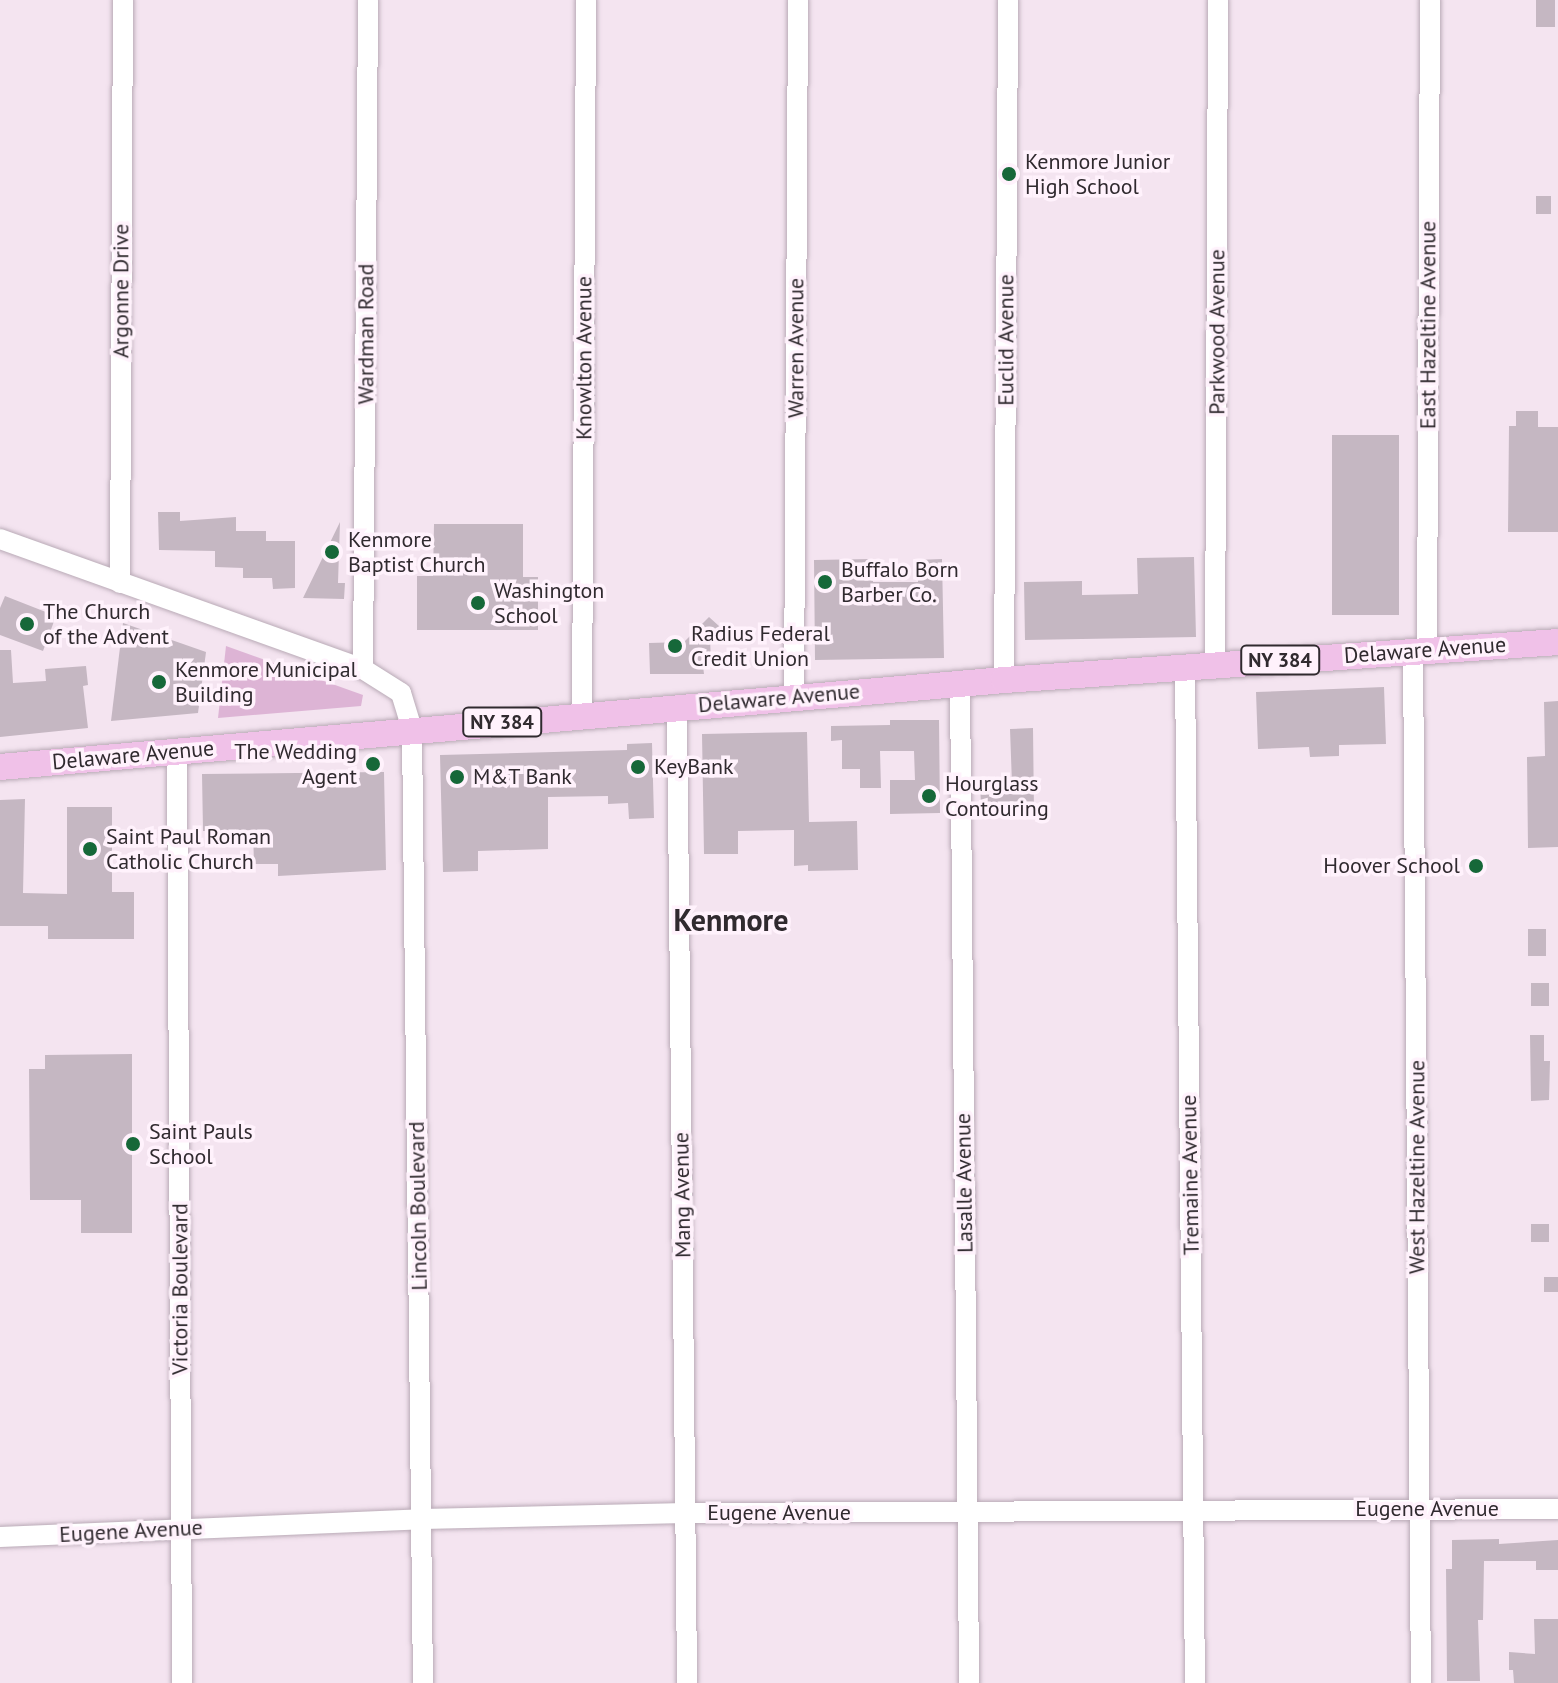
<!DOCTYPE html>
<html>
<head>
<meta charset="utf-8">
<style>
	body { margin:0 }
	#map { position:relative; width:1558px; height:1683px; overflow:hidden; background:#f4e4f0; font-family:"PT Sans",sans-serif }
	div>[style] { position:absolute }
	[style*='--x'] { left:calc(var(--x)*1px); top:calc(var(--y)*1px); width:calc(var(--w)*1px); rotate:calc(var(--a)*1deg) }
	.green>* { inset:0; background:#ddb4d5 }
	.building>* { inset:0; background:#c5b7c2; transform-origin:0 0 }
	.roads { filter:drop-shadow(0 0 2px #b9aab6) drop-shadow(0 0 2px #b9aab6) }
	.minor>* { height:20px; margin:-10px; padding:0 10px; transform-origin:10px; border-radius:10px; background:#fff }
	.major>* { height:26px; margin:-13px; padding:0 13px; transform-origin:13px; border-radius:13px; background:#f0c1e8 }
	.dots>* { width:22px; height:22px; translate:-50% -50%; box-sizing:border-box; border:4px solid #fff2fc; border-radius:50% }
	span { translate:-50% -50%; white-space:nowrap; text-align:center; line-height:1.15; -webkit-text-stroke:7px #fff2fc; paint-order:stroke }
	.shield-label span { padding:2px 6px; background:#fff2fc; border:2px solid; border-radius:6px; -webkit-text-stroke-width:0 }
	.shield-label { font-size:20px; color:#302a2f; font-weight:700 }
	.poi-label { font-size:22px; color:#302a2f }
	.left { translate:0 -50%; text-align:left }
	.right { translate:-100% -50%; text-align:right }
	.street-label { font-size:22px; color:#302a2f }
	.district-label { font-size:30px; color:#302a2f; font-weight:700 }
</style>
</head>
<body>
<div id="map">
	<div class="green">
		<div style="clip-path:polygon(226px 646px,363px 695px,361px 706px,218px 718px)"></div>
	</div>
	<div class="building">
		<div style="left:1536px;top:0;width:19px;height:27px"></div>
		<div style="left:1536px;top:196px;width:15px;height:18px"></div>
		<div style="clip-path:polygon(1516px 411px,1538px 411px,1538px 427px,1558px 427px,1558px 532px,1508px 532px,1509px 426px,1516px 426px)"></div>
		<div style="left:1332px;top:435px;width:67px;height:180px"></div>
		<div style="clip-path:polygon(158px 512px,180px 512px,180px 521px,236px 517px,236px 531px,266px 531px,266px 541px,295px 541px,295px 588px,273px 589px,272px 578px,243px 578px,243px 568px,215px 567px,215px 551px,159px 550px)"></div>
		<div style="clip-path:polygon(340px 522px,338px 583px,345px 583px,344px 599px,303px 598px)"></div>
		<div style="clip-path:polygon(434px 524px,523px 524px,523px 577px,538px 577px,538px 630px,417px 630px,417px 576px,433px 576px)"></div>
		<div style="clip-path:polygon(1194px 557px,1196px 637px,1025px 640px,1024px 582px,1082px 581px,1082px 595px,1138px 594px,1137px 558px)"></div>
		<div style="clip-path:polygon(872px 559px,873px 582px,918px 582px,917px 560px,942px 559px,944px 658px,815px 660px,814px 560px)"></div>
		<div style="clip-path:polygon(5px 596px,56px 616px,43px 651px,0 635px,0 608px)"></div>
		<div style="clip-path:polygon(709px 617px,719px 626px,710px 636px,711px 666px,703px 666px,704px 674px,650px 674px,649px 643px,684px 642px)"></div>
		<div style="clip-path:polygon(123px 623px,206px 652px,198px 713px,111px 721px)"></div>
		<div style="clip-path:polygon(0 650px,11px 650px,13px 683px,46px 681px,45px 669px,86px 666px,88px 685px,83px 686px,88px 728px,0 737px)"></div>
		<div style="clip-path:polygon(1384px 687px,1386px 744px,1339px 745px,1339px 756px,1310px 757px,1309px 747px,1258px 749px,1256px 692px)"></div>
		<div style="clip-path:polygon(1558px 701px,1558px 847px,1528px 848px,1527px 757px,1545px 756px,1544px 702px)"></div>
		<div style="clip-path:polygon(890px 720px,939px 720px,940px 813px,890px 814px,890px 780px,915px 780px,914px 751px,880px 751px,881px 788px,860px 788px,860px 769px,842px 769px,842px 740px,831px 741px,831px 726px,890px 725px)"></div>
		<div style="clip-path:polygon(1033px 728px,1034px 813px,1009px 813px,1009px 803px,981px 804px,980px 785px,1012px 784px,1010px 729px)"></div>
		<div style="clip-path:polygon(807px 732px,809px 822px,857px 821px,858px 870px,808px 871px,808px 865px,794px 866px,794px 830px,738px 831px,738px 854px,704px 854px,702px 734px)"></div>
		<div style="clip-path:polygon(652px 743px,654px 818px,629px 819px,628px 803px,608px 804px,608px 796px,548px 797px,548px 849px,478px 851px,478px 871px,443px 872px,440px 755px,627px 750px,627px 744px)"></div>
		<div style="clip-path:polygon(384px 772px,386px 870px,278px 876px,278px 864px,254px 864px,253px 830px,203px 831px,202px 774px)"></div>
		<div style="clip-path:polygon(25px 799px,23px 893px,67px 894px,67px 807px,112px 807px,112px 892px,134px 892px,134px 939px,48px 939px,48px 926px,0 926px,0 800px)"></div>
		<div style="left:1528px;top:929px;width:18px;height:27px"></div>
		<div style="left:1531px;top:983px;width:18px;height:23px"></div>
		<div style="clip-path:polygon(1530px 1035px,1544px 1035px,1544px 1061px,1550px 1061px,1549px 1100px,1531px 1101px)"></div>
		<div style="clip-path:polygon(132px 1054px,132px 1233px,81px 1233px,81px 1200px,30px 1200px,29px 1069px,45px 1069px,45px 1055px)"></div>
		<div style="left:1531px;top:1224px;width:18px;height:18px"></div>
		<div style="left:1544px;top:1277px;width:14px;height:15px"></div>
		<div style="clip-path:polygon(1499px 1539px,1499px 1544px,1558px 1540px,1558px 1570px,1536px 1570px,1536px 1561px,1484px 1561px,1483px 1620px,1478px 1620px,1480px 1681px,1447px 1681px,1446px 1569px,1452px 1569px,1452px 1540px)"></div>
		<div style="clip-path:polygon(1534px 1619px,1558px 1619px,1558px 1683px,1514px 1683px,1513px 1670px,1509px 1670px,1509px 1652px,1535px 1654px)"></div>
	</div>
	<div class="roads">
		<div class="minor">
			<div style="--x:0;--y:539;--w:386;--a:19.7"></div>
			<div style="--x:363;--y:669;--w:45;--a:32.3"></div>
			<div style="--x:401;--y:693;--w:39;--a:73"></div>
			<div style="--x:412;--y:730;--w:953;--a:89.34"></div>
			<div style="--x:120;--y:583;--w:583;--a:-89.71"></div>
			<div style="--x:1427;--y:650;--w:650;--a:-89.74"></div>
			<div style="--x:1413;--y:651;--w:1032;--a:89.56"></div>
			<div style="--x:1215;--y:664;--w:664;--a:-89.74"></div>
			<div style="--x:1185;--y:666;--w:1017;--a:89.44"></div>
			<div style="--x:363;--y:669;--w:669;--a:-89.57"></div>
			<div style="--x:1004;--y:680;--w:680;--a:-89.66"></div>
			<div style="--x:960;--y:683;--w:1000;--a:89.48"></div>
			<div style="--x:794;--y:697;--w:697;--a:-89.67"></div>
			<div style="--x:677;--y:707;--w:976;--a:89.41"></div>
			<div style="--x:582;--y:715;--w:715;--a:-89.68"></div>
			<div style="--x:177;--y:750;--w:933;--a:89.69"></div>
			<div style="--x:0;--y:1537;--w:422;--a:-2.4"></div>
			<div style="--x:422;--y:1519;--w:264;--a:-1.3"></div>
			<div style="--x:686;--y:1513;--w:872;--a:-0.26"></div>
		</div>
		<div class="major">
			<div style="--x:0;--y:767;--w:1008;--a:-4.95"></div>
			<div style="--x:1004;--y:680;--w:555;--a:-3.92"></div>
		</div>
	</div>
	<div class="dots">
		<div style="left:1009px;top:174px;background:#166839"></div>
		<div style="left:332px;top:552px;background:#166839"></div>
		<div style="left:825px;top:582px;background:#166839"></div>
		<div style="left:478px;top:603px;background:#166839"></div>
		<div style="left:27px;top:624px;background:#166839"></div>
		<div style="left:675px;top:646px;background:#166839"></div>
		<div style="left:159px;top:682px;background:#166839"></div>
		<div style="left:373px;top:764px;background:#166839"></div>
		<div style="left:638px;top:767px;background:#166839"></div>
		<div style="left:457px;top:777px;background:#166839"></div>
		<div style="left:929px;top:796px;background:#166839"></div>
		<div style="left:90px;top:849px;background:#166839"></div>
		<div style="left:1476px;top:866px;background:#166839"></div>
		<div style="left:133px;top:1144px;background:#166839"></div>
	</div>
	<div class="shield-label">
		<span style="left:1280px;top:660px">NY 384</span>
		<span style="left:502px;top:722px">NY 384</span>
	</div>
	<div class="poi-label">
		<span class="left" style="left:1025px;top:174px">Kenmore Junior<br>High School</span>
		<span class="left" style="left:348px;top:552px">Kenmore<br>Baptist Church</span>
		<span class="left" style="left:841px;top:582px">Buffalo Born<br>Barber Co.</span>
		<span class="left" style="left:494px;top:603px">Washington<br>School</span>
		<span class="left" style="left:43px;top:624px">The Church<br>of the Advent</span>
		<span class="left" style="left:691px;top:646px">Radius Federal<br>Credit Union</span>
		<span class="left" style="left:175px;top:682px">Kenmore Municipal<br>Building</span>
		<span class="right" style="left:357px;top:764px">The Wedding<br>Agent</span>
		<span class="left" style="left:654px;top:767px">KeyBank</span>
		<span class="left" style="left:473px;top:777px">M&amp;T Bank</span>
		<span class="left" style="left:945px;top:796px">Hourglass<br>Contouring</span>
		<span class="left" style="left:106px;top:849px">Saint Paul Roman<br>Catholic Church</span>
		<span class="right" style="left:1460px;top:866px">Hoover School</span>
		<span class="left" style="left:149px;top:1144px">Saint Pauls<br>School</span>
	</div>
	<div class="street-label">
		<span style="left:121px;top:291px;rotate:-90deg">Argonne Drive</span>
		<span style="left:1428px;top:325px;rotate:-90deg">East Hazeltine Avenue</span>
		<span style="left:1217px;top:332px;rotate:-90deg">Parkwood Avenue</span>
		<span style="left:366px;top:334px;rotate:-90deg">Wardman Road</span>
		<span style="left:1006px;top:340px;rotate:-90deg">Euclid Avenue</span>
		<span style="left:796px;top:348px;rotate:-90deg">Warren Avenue</span>
		<span style="left:584px;top:358px;rotate:-90deg">Knowlton Avenue</span>
		<span style="left:1425px;top:650px;rotate:-4deg">Delaware Avenue</span>
		<span style="left:779px;top:698px;rotate:-5deg">Delaware Avenue</span>
		<span style="left:133px;top:755px;rotate:-5deg">Delaware Avenue</span>
		<span style="left:1417px;top:1167px;rotate:-90deg">West Hazeltine Avenue</span>
		<span style="left:1190px;top:1175px;rotate:-91deg">Tremaine Avenue</span>
		<span style="left:964px;top:1183px;rotate:-91deg">Lasalle Avenue</span>
		<span style="left:682px;top:1195px;rotate:-91deg">Mang Avenue</span>
		<span style="left:418px;top:1206px;rotate:-91deg">Lincoln Boulevard</span>
		<span style="left:180px;top:1289px;rotate:-90deg">Victoria Boulevard</span>
		<span style="left:1427px;top:1509px">Eugene Avenue</span>
		<span style="left:779px;top:1513px">Eugene Avenue</span>
		<span style="left:131px;top:1531px;rotate:-3deg">Eugene Avenue</span>
	</div>
	<div class="district-label">
		<span style="left:731px;top:920px">Kenmore</span>
	</div>
</div>
</body>
</html>
